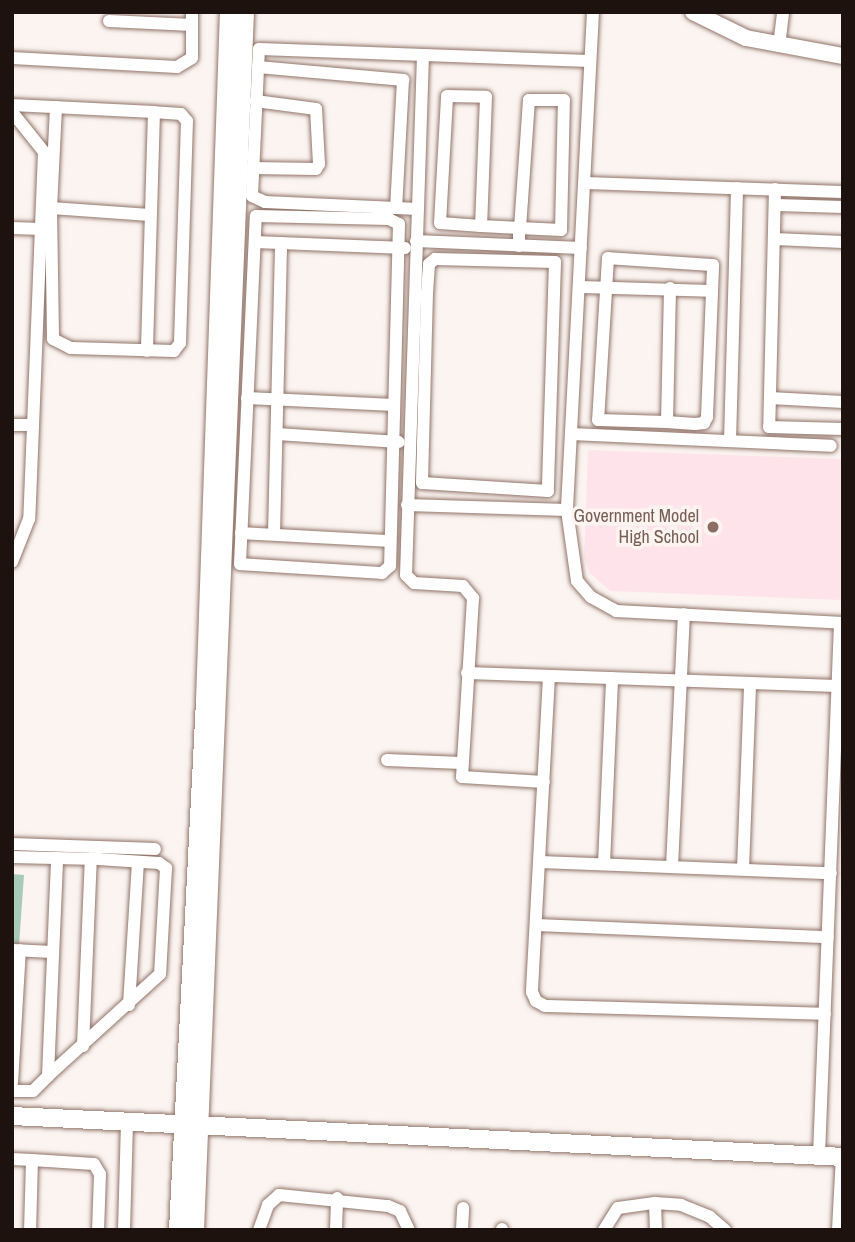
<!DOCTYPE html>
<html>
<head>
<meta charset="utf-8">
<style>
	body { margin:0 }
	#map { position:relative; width:855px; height:1242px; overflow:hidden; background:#fbf4f1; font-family:"Archivo Narrow",sans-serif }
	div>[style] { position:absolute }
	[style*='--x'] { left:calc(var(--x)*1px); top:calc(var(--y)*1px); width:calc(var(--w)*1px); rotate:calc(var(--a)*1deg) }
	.education>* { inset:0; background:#fee4ea }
	.green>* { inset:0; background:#a7cbb7 }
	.roads { filter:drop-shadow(0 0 2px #917468) drop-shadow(0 0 2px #917468) }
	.minor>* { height:12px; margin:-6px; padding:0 6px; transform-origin:6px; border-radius:6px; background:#fff }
	.tertiary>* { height:16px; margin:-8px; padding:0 8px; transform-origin:8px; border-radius:8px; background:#fff }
	.secondary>* { height:18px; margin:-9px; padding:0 9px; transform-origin:9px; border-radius:9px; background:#fff }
	.dots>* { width:19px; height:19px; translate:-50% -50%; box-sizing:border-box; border:4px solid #fbf4f1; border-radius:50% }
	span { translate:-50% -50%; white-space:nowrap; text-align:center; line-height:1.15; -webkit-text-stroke:7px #fbf4f1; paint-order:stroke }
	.education-label { font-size:18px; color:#785e54 }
	.right { translate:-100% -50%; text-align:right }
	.frame { position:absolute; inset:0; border:14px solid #1d120e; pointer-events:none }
</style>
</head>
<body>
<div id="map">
	<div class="education">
		<div style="clip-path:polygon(588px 450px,843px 459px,842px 600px,610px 591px,590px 573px,584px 558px)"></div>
	</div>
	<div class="green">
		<div style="clip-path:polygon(12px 874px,24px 875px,19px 945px,12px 944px)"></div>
	</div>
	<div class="roads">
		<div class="minor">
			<div style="--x:593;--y:12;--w:499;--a:93"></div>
			<div style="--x:567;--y:510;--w:72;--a:82"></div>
			<div style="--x:577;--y:581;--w:21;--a:49"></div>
			<div style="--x:591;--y:597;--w:29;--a:29"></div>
			<div style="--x:616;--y:611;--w:227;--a:3"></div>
			<div style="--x:109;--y:21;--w:83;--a:2.8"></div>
			<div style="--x:779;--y:46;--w:34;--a:-83"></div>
			<div style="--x:423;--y:55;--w:520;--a:91.87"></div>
			<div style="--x:406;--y:575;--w:11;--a:45"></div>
			<div style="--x:414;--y:583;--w:49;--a:3.5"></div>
			<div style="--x:463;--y:586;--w:16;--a:50"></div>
			<div style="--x:473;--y:598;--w:179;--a:93.5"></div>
			<div style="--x:462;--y:777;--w:82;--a:3.5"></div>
			<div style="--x:12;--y:58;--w:165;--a:3.1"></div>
			<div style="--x:177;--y:67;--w:17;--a:-31"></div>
			<div style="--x:192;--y:58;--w:46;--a:-90"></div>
			<div style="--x:258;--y:67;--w:146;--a:5.1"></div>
			<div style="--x:403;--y:80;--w:128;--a:93.1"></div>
			<div style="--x:12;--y:105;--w:142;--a:2.8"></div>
			<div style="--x:154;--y:112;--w:239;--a:91.7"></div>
			<div style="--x:56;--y:107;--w:101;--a:92.8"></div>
			<div style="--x:51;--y:208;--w:131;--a:89.1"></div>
			<div style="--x:53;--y:339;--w:20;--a:27"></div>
			<div style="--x:71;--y:348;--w:103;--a:1.7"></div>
			<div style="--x:174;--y:351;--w:10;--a:-53"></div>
			<div style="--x:180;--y:343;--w:222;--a:-88.2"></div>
			<div style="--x:187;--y:121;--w:9;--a:-131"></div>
			<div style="--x:181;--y:114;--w:27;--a:-176"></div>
			<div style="--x:12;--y:112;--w:51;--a:51.3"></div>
			<div style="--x:44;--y:152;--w:367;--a:92.3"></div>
			<div style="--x:29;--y:519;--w:46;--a:111.6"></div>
			<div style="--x:252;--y:168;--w:64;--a:0.9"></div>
			<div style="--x:316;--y:169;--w:6;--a:-59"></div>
			<div style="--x:319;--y:164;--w:55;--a:-93.1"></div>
			<div style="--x:316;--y:109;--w:61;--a:-172.4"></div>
			<div style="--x:585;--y:183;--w:258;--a:2"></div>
			<div style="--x:775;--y:189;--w:238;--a:91.4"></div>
			<div style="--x:769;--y:427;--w:74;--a:1.5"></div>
			<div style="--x:776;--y:205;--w:67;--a:1.7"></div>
			<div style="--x:51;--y:208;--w:99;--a:4"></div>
			<div style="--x:418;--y:209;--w:153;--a:-177.4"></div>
			<div style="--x:265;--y:202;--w:14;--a:-155"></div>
			<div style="--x:252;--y:196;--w:147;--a:-87.3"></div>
			<div style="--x:259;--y:49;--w:331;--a:2.1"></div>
			<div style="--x:256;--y:216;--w:133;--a:1.3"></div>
			<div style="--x:389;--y:219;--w:11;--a:27"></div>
			<div style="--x:399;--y:224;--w:342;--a:91.5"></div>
			<div style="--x:390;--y:566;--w:11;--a:139"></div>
			<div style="--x:382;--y:573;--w:142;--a:-176.4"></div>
			<div style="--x:240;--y:564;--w:348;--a:-87.4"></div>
			<div style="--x:481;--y:226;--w:41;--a:-175.8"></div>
			<div style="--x:440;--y:223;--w:127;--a:-86.8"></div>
			<div style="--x:447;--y:96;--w:39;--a:1"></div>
			<div style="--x:486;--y:97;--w:129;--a:92.2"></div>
			<div style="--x:481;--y:226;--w:39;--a:3"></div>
			<div style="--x:520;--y:228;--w:41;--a:2.8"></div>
			<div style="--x:561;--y:230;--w:130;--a:-88.7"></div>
			<div style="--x:564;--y:100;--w:35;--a:180"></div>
			<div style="--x:529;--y:100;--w:128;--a:94"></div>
			<div style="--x:520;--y:228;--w:6;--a:99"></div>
			<div style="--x:519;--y:234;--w:12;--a:90"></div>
			<div style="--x:12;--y:228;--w:29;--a:2"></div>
			<div style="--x:775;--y:239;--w:68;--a:2.5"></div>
			<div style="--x:416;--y:241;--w:165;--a:2.4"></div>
			<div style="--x:255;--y:242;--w:150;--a:2.3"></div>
			<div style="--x:435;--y:259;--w:120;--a:1.4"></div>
			<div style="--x:555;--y:262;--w:229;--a:91.8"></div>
			<div style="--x:548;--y:491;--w:126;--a:-176.4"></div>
			<div style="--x:422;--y:483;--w:190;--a:-88.5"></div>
			<div style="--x:427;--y:293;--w:29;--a:-86"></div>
			<div style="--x:429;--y:264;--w:8;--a:-40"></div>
			<div style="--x:579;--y:287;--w:133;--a:1.7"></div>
			<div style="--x:247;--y:398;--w:147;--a:2.7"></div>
			<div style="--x:770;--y:398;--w:73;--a:3.1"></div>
			<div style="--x:667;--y:422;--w:28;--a:4"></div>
			<div style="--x:695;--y:424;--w:9;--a:-6"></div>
			<div style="--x:704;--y:423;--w:7;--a:-63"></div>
			<div style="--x:707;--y:417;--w:152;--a:-87.7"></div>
			<div style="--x:713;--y:265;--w:105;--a:-176.2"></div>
			<div style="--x:608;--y:258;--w:162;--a:93.5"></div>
			<div style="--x:598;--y:420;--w:69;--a:1.7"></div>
			<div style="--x:667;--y:422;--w:134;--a:-88.7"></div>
			<div style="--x:12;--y:425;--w:21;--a:0"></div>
			<div style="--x:277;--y:434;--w:122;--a:3.8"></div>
			<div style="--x:571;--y:434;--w:260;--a:2.6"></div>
			<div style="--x:730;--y:441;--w:253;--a:-88.4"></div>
			<div style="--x:407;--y:505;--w:160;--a:1.8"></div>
			<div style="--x:241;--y:533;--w:149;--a:3.1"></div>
			<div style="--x:274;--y:534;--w:291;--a:-88.6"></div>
			<div style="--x:467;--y:673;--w:371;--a:2"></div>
			<div style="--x:549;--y:676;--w:316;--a:93.1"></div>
			<div style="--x:532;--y:992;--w:10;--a:66"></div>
			<div style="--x:536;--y:1001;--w:10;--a:29"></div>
			<div style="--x:545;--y:1006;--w:280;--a:1.6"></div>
			<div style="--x:387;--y:760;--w:75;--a:2.3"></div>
			<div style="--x:12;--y:844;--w:143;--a:2"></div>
			<div style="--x:12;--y:857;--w:86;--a:1.3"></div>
			<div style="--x:98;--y:859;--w:61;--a:3.8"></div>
			<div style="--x:159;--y:863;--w:9;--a:36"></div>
			<div style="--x:166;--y:868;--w:106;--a:93.2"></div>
			<div style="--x:160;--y:974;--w:151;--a:137.7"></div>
			<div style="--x:540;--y:862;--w:291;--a:2.2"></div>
			<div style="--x:604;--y:864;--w:186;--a:-87.5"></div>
			<div style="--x:672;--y:867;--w:253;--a:-87.3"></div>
			<div style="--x:743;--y:869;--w:186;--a:-87.8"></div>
			<div style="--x:537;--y:925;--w:291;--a:2.4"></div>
			<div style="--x:13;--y:950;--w:39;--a:3"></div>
			<div style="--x:129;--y:1005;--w:143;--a:-86.4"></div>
			<div style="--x:83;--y:1046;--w:188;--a:-87.6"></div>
			<div style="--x:12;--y:1083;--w:133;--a:-86.6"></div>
			<div style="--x:12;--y:1091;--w:21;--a:0"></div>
			<div style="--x:33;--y:1091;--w:21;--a:-45"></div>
			<div style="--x:48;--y:1076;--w:218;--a:-87.6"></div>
			<div style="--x:819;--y:1155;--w:532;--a:-87.74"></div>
			<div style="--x:12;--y:1159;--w:20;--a:3"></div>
			<div style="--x:32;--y:1160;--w:70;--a:91.6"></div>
			<div style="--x:32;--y:1160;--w:62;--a:3.7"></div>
			<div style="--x:94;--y:1164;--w:12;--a:59"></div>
			<div style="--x:100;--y:1174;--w:56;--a:92"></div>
			<div style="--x:655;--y:1203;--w:27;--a:88"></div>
			<div style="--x:124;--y:1230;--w:108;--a:-88.4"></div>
			<div style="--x:259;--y:1230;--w:27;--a:-70"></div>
			<div style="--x:268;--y:1205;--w:15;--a:-42"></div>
			<div style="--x:279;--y:1195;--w:110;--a:5.8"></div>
			<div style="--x:388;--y:1206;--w:13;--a:23"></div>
			<div style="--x:400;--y:1211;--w:21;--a:65"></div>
			<div style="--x:336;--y:1230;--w:32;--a:-88"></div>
			<div style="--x:462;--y:1230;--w:22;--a:-87"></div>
			<div style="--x:502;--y:1230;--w:1;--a:-90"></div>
			<div style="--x:604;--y:1230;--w:26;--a:-58"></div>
			<div style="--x:618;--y:1208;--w:37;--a:-8"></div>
			<div style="--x:655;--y:1203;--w:26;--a:4"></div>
			<div style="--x:681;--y:1205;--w:31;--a:22"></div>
			<div style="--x:710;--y:1217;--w:20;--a:41"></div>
			<div style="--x:838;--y:1230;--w:73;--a:-86.9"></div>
		</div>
		<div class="tertiary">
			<div style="--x:693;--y:12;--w:59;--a:26.1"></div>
			<div style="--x:746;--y:38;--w:99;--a:10.5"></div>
		</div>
		<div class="secondary">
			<div style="--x:12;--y:1116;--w:832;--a:2.82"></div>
			<div style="--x:178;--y:1230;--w:530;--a:-87.08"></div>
			<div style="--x:205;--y:701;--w:689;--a:-88.01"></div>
			<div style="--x:195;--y:1230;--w:1219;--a:-87.65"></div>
		</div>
	</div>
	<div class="dots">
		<div style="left:713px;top:527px;background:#8d6e63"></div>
	</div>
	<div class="education-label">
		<span class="right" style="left:699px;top:527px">Government Model<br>High School</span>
	</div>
	<div class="frame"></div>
</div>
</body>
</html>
